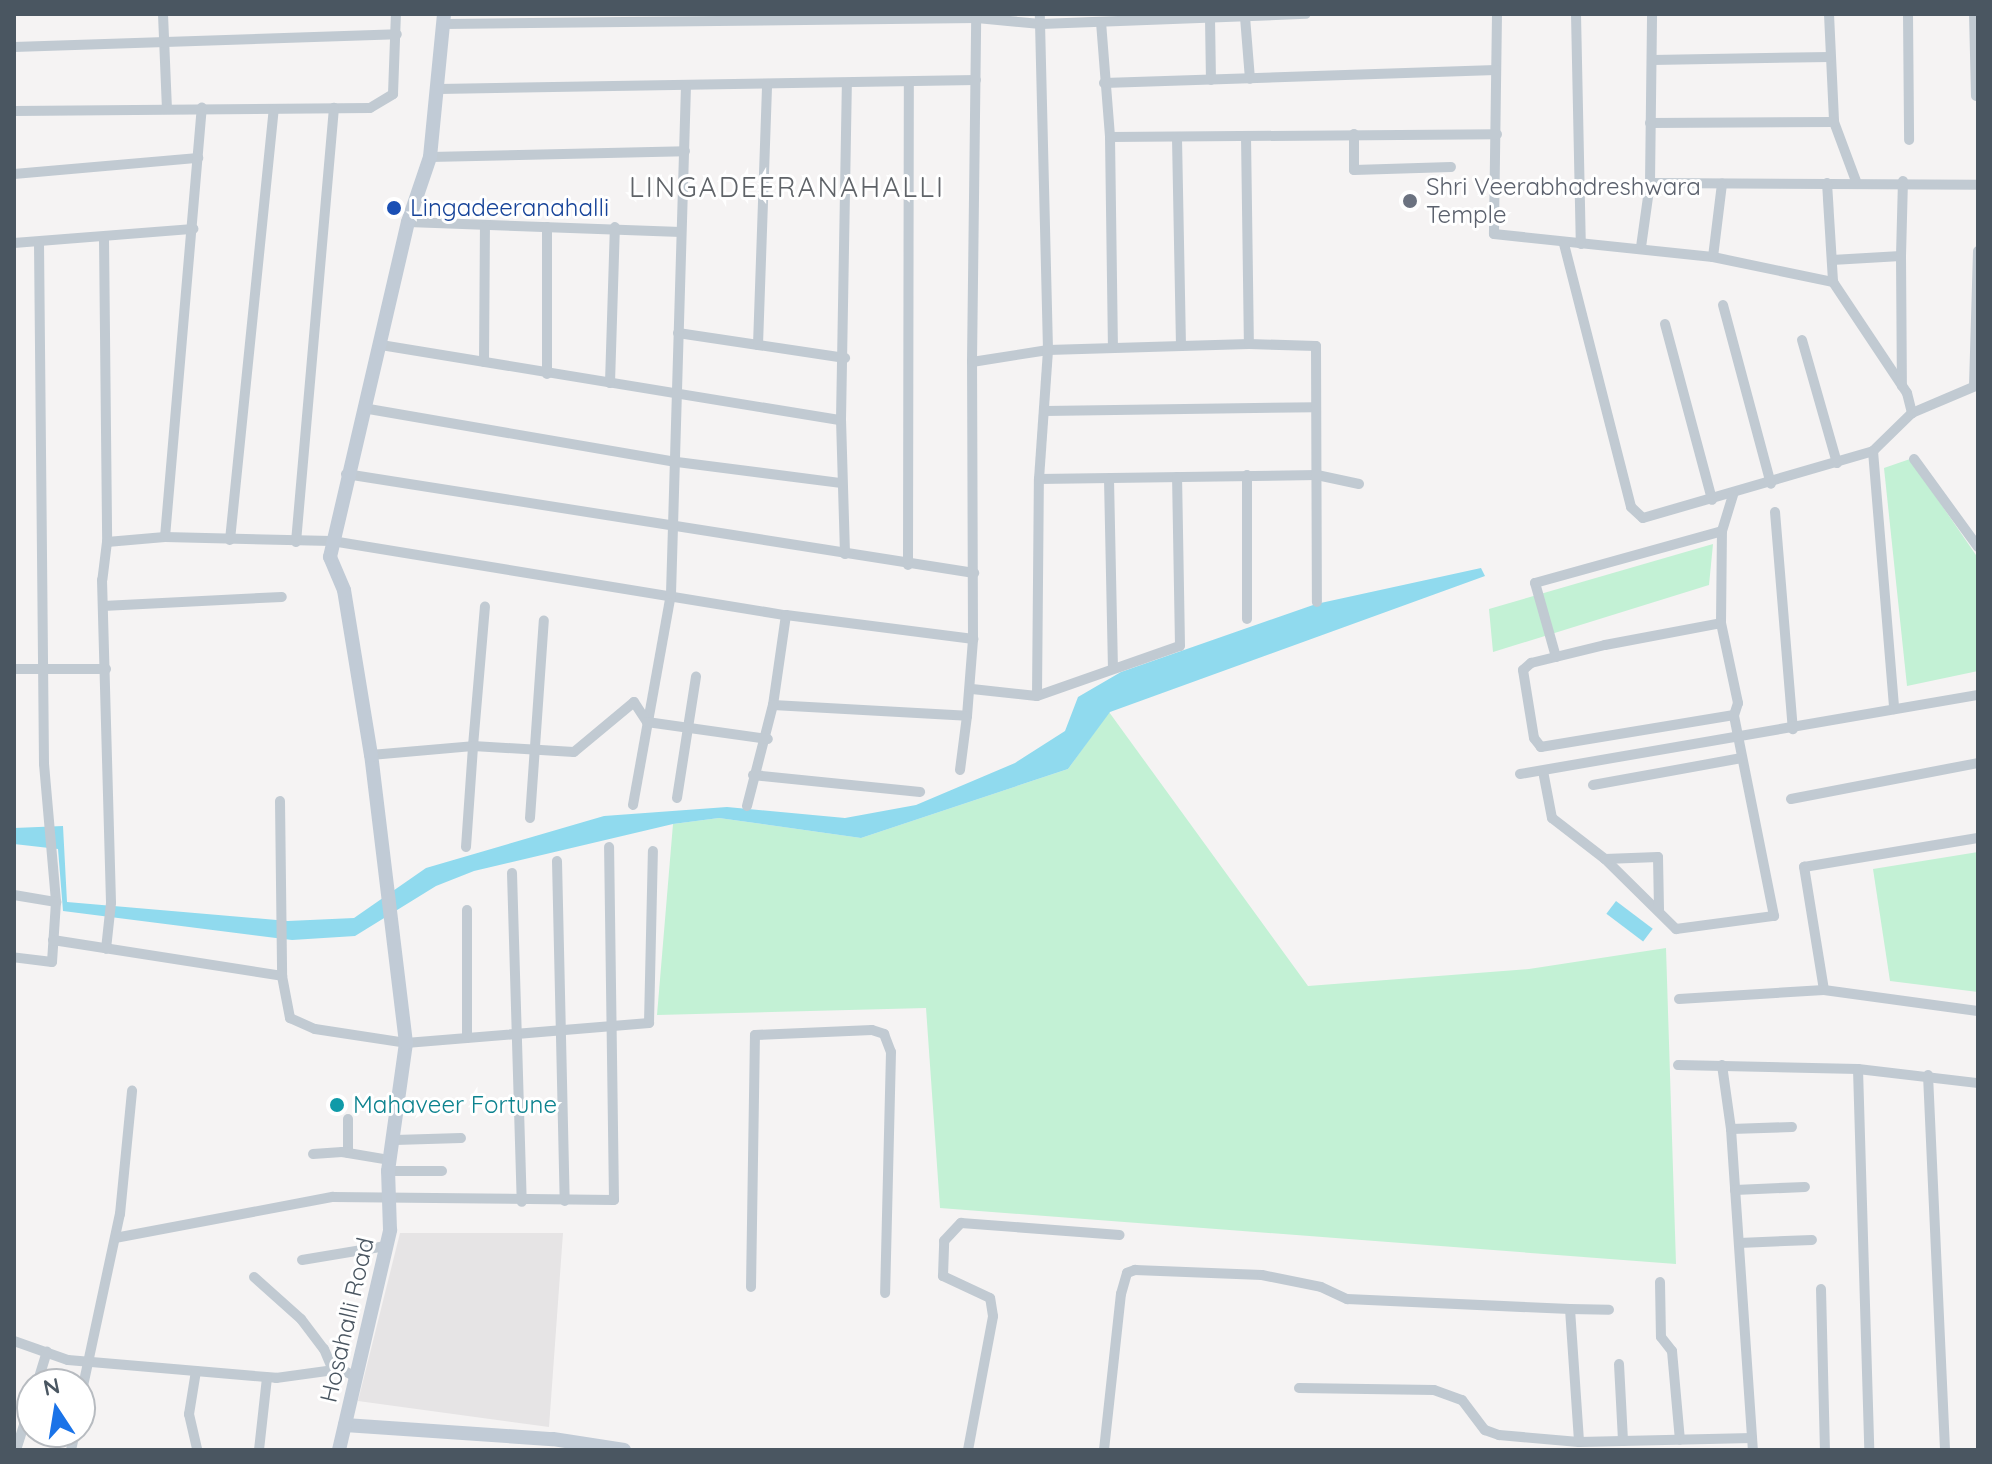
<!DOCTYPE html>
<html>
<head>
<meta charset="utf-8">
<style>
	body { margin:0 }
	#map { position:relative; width:1992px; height:1464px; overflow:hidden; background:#f5f3f3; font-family:Quicksand,sans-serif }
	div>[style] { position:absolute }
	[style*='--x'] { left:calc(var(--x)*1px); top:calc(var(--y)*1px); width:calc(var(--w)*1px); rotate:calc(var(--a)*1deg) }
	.education>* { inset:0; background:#e6e4e5 }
	.green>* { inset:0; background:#c3f1d5 }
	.water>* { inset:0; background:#90daee; transform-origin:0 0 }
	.street>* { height:10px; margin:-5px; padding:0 5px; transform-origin:5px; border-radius:5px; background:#c1cad2 }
	.secondary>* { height:14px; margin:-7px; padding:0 7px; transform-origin:7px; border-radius:7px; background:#c1cbd6 }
	.dots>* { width:22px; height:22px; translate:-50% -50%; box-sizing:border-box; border:4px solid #fff; border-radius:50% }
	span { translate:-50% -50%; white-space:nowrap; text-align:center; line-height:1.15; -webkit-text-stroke:6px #fff; paint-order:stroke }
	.worship-label { font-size:24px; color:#5b616d }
	.left { translate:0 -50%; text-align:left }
	.transit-label { font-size:24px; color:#164399 }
	.culture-label { font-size:24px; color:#0d838f }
	.street-label { font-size:24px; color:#4a5661 }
	.quarter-label { font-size:28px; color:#5f6368; letter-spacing:2px }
	.frame { position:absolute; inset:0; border:16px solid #4a5661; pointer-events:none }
	.north { position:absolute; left:16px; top:1368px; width:80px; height:80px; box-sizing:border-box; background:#fff; border:2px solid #b7bbc0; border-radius:50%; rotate:348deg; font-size:22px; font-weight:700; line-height:32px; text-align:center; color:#4a5661 }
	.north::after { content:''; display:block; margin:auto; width:28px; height:36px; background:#1a73e8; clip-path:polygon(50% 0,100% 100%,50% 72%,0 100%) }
</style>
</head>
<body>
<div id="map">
	<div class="education">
		<div style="clip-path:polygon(400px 1233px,563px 1233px,549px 1427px,358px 1401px)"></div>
	</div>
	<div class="green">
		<div style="clip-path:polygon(1910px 459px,1978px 558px,1978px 671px,1907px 686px,1884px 468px)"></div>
		<div style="clip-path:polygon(1713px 544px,1709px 585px,1493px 652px,1489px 609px)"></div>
		<div style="clip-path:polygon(1109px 712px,1308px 986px,1529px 969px,1666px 948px,1676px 1264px,940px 1208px,926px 1008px,657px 1015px,673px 824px,719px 818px,861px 838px,1068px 769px)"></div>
		<div style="clip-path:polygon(1978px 852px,1978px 992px,1890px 981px,1873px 869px)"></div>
	</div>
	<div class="water">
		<div style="clip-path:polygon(1481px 568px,1485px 576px,1110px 712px,1068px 769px,861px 838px,719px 818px,673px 824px,474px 871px,436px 886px,355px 936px,292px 940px,63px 911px,58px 849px,14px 844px,14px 828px,63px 826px,67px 902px,288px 921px,354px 918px,426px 868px,604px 816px,727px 807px,845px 818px,916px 805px,1015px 763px,1065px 731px,1078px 697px,1121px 672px,1316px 604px)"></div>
		<div style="left:1616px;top:901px;width:46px;height:16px;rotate:37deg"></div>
	</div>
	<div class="street">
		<div style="--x:163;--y:14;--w:95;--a:87.6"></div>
		<div style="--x:1497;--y:14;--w:220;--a:90.8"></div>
		<div style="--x:1494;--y:234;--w:220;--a:6"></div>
		<div style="--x:1713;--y:257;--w:123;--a:11.8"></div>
		<div style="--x:1833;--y:282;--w:133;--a:56.3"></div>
		<div style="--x:1907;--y:393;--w:21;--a:76"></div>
		<div style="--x:1576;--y:14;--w:230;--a:88.8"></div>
		<div style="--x:1829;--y:14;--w:108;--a:87.3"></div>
		<div style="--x:1834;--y:122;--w:63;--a:69.6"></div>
		<div style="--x:1908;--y:14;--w:126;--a:89.5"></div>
		<div style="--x:1974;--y:14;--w:82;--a:88.6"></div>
		<div style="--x:1245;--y:17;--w:62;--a:85.4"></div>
		<div style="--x:1210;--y:18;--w:62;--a:89.1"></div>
		<div style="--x:1101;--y:22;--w:115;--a:85.5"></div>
		<div style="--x:1110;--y:137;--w:211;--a:89.2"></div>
		<div style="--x:444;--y:24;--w:533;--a:-0.64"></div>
		<div style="--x:977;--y:18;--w:64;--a:5.4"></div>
		<div style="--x:1041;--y:24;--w:265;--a:-2.2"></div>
		<div style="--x:14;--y:47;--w:383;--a:-1.9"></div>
		<div style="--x:1652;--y:60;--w:178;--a:-1"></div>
		<div style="--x:1104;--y:83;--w:392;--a:-1.9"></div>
		<div style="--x:439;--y:89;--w:537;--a:-0.96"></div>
		<div style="--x:14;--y:111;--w:356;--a:-0.5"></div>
		<div style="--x:370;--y:108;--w:27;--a:-31"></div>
		<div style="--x:393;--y:94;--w:80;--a:-87.9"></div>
		<div style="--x:1650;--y:123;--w:184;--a:-0.3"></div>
		<div style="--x:1354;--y:134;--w:36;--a:90"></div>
		<div style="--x:1354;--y:170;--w:97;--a:-1.8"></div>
		<div style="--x:1246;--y:136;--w:208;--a:89.2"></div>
		<div style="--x:1110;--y:137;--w:387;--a:-0.4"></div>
		<div style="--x:1177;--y:138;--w:208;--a:88.9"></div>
		<div style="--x:430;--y:157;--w:255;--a:-1.3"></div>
		<div style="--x:14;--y:174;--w:185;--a:-5"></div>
		<div style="--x:1650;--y:183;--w:328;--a:0.3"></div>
		<div style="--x:1827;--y:183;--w:99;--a:86.5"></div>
		<div style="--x:408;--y:222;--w:273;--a:2.1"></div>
		<div style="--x:104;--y:239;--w:303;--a:89.4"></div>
		<div style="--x:107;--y:542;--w:38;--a:97"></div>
		<div style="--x:102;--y:580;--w:323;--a:88.4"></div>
		<div style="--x:111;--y:903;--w:46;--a:96.2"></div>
		<div style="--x:14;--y:243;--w:180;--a:-4.5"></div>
		<div style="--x:39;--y:243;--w:521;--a:89.45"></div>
		<div style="--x:44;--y:764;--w:139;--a:85"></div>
		<div style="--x:1564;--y:244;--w:271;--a:75.7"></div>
		<div style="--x:1631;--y:507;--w:16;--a:43"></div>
		<div style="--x:1643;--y:518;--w:240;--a:-16.2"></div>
		<div style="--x:1873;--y:451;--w:54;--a:-44.3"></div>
		<div style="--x:1912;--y:413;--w:72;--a:-23"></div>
		<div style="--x:1641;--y:247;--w:65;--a:-82"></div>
		<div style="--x:1650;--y:183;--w:169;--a:-89.3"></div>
		<div style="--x:1901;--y:256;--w:130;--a:89.6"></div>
		<div style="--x:1713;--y:257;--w:74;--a:-83"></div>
		<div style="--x:1832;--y:260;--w:69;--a:-3.3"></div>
		<div style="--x:1901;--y:256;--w:75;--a:-88.5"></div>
		<div style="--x:1723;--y:305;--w:185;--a:75"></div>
		<div style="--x:1665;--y:324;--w:182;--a:75"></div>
		<div style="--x:678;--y:333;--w:169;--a:8.5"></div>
		<div style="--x:1802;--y:340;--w:128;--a:74.1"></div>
		<div style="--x:381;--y:345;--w:466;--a:9.3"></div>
		<div style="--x:758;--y:345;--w:259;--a:-88"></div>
		<div style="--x:484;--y:362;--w:135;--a:-89.6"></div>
		<div style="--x:972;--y:362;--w:348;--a:-89.3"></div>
		<div style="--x:547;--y:374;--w:147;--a:-90"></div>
		<div style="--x:610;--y:383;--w:156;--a:-88.2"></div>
		<div style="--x:1974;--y:386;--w:135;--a:-88.3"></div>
		<div style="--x:363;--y:408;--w:319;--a:9.8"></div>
		<div style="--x:677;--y:462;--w:164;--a:7.3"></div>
		<div style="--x:1045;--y:411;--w:270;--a:-0.8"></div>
		<div style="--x:1873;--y:451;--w:259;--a:85.3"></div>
		<div style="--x:1914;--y:459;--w:109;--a:54"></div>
		<div style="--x:346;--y:474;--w:636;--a:8.96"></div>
		<div style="--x:1039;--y:479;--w:278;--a:-0.8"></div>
		<div style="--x:1317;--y:475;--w:43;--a:12.1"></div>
		<div style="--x:1109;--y:479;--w:188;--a:88.8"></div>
		<div style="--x:1775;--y:512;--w:218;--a:85.3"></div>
		<div style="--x:165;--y:537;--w:431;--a:-85.1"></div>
		<div style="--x:230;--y:540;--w:433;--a:-84.2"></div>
		<div style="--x:107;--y:542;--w:58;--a:-4.9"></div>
		<div style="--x:165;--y:537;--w:167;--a:1.4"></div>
		<div style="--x:332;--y:541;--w:460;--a:9.3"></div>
		<div style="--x:786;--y:615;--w:189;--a:7.3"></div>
		<div style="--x:296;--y:542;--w:436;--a:-85"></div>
		<div style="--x:845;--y:554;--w:134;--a:-91.7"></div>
		<div style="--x:841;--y:420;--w:335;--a:-89"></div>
		<div style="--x:908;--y:565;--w:482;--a:-89.9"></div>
		<div style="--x:103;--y:606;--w:179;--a:-2.9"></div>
		<div style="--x:786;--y:615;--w:91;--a:98.2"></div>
		<div style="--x:773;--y:705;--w:194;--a:3.2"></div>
		<div style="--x:967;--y:716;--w:77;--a:-85.5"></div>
		<div style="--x:973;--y:639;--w:277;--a:-90.2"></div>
		<div style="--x:972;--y:362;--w:77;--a:-9"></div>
		<div style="--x:1048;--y:350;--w:201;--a:-1.7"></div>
		<div style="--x:1249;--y:344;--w:67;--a:1.7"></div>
		<div style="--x:1316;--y:346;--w:256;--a:89.8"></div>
		<div style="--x:1247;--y:619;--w:144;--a:-90"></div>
		<div style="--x:1721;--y:623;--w:92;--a:-89.4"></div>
		<div style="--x:1556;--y:657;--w:77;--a:-105.8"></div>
		<div style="--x:1535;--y:583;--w:194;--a:-15.5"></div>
		<div style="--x:1722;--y:531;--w:39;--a:-73"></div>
		<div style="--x:14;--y:669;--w:92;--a:0"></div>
		<div style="--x:972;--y:689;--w:65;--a:6.1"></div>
		<div style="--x:1037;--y:696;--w:151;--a:-19.3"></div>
		<div style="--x:1180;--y:646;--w:169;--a:-91"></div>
		<div style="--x:1037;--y:696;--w:217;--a:-89.5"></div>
		<div style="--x:1039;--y:479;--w:129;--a:-86"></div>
		<div style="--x:1048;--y:350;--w:336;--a:-91.4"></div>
		<div style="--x:371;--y:755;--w:102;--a:-5"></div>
		<div style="--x:473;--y:746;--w:140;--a:-85.1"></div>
		<div style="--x:960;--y:770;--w:54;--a:-82.6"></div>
		<div style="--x:1543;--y:771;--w:48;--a:79.2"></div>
		<div style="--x:1552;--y:818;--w:67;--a:37.7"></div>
		<div style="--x:1605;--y:859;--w:100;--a:44.6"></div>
		<div style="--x:1676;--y:929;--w:99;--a:-7.6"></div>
		<div style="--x:1774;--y:916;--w:205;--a:-101.3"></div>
		<div style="--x:1734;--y:715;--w:196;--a:170.6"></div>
		<div style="--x:1541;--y:747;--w:11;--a:-128"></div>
		<div style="--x:1534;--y:738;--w:69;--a:-99.2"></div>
		<div style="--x:1523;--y:670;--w:11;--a:-41"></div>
		<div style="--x:1531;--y:663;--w:76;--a:-13.7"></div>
		<div style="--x:1605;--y:645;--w:118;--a:-10.7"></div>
		<div style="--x:1721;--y:623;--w:82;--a:78"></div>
		<div style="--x:1738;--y:703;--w:13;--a:108"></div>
		<div style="--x:1520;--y:774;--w:465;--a:-9.8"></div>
		<div style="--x:753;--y:775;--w:168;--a:5.8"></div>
		<div style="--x:1593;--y:785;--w:151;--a:-10.3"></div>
		<div style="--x:677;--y:798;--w:123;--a:-81.1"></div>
		<div style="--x:1791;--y:799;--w:190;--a:-10.9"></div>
		<div style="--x:280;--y:801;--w:175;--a:89.3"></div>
		<div style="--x:282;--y:976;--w:43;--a:79.2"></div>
		<div style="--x:290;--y:1018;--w:27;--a:24"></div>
		<div style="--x:315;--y:1029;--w:92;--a:8.7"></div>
		<div style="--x:406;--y:1043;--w:244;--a:-4.7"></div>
		<div style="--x:649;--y:1023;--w:172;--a:-88.7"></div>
		<div style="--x:633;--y:805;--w:214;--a:-79.8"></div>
		<div style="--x:671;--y:594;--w:507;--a:-88.31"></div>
		<div style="--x:747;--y:806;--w:104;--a:-75.6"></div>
		<div style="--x:530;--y:818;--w:198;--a:-86"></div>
		<div style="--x:466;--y:847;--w:101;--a:-86"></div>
		<div style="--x:473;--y:746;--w:101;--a:3.4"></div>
		<div style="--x:574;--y:752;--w:78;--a:-39.8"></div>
		<div style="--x:634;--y:702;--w:24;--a:57"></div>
		<div style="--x:647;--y:722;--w:122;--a:8"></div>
		<div style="--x:1605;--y:859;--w:53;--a:-2.2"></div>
		<div style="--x:1658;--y:857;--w:53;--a:88.9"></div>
		<div style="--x:557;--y:861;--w:340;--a:88.7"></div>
		<div style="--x:512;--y:873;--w:329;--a:88.3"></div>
		<div style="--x:14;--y:895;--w:43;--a:9.5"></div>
		<div style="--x:56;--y:902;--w:60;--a:93.8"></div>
		<div style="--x:52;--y:962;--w:38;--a:-173"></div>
		<div style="--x:53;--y:940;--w:232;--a:8.9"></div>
		<div style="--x:1824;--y:990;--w:125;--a:-99.2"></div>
		<div style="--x:1804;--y:867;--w:176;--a:-9.5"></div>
		<div style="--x:1679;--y:999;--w:145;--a:-3.6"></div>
		<div style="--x:1824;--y:990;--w:155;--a:7.8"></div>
		<div style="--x:467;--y:1038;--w:128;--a:-90"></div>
		<div style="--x:1678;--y:1065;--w:180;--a:1.3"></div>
		<div style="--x:1858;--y:1069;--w:121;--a:6.7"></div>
		<div style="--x:1722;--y:1065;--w:65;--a:82"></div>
		<div style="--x:1731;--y:1129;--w:322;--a:86.1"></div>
		<div style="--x:1858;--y:1069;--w:381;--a:88.3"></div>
		<div style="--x:1928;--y:1075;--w:375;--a:87.4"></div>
		<div style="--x:1731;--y:1129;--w:61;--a:-1.9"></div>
		<div style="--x:395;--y:1140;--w:66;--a:-1.7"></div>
		<div style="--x:348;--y:1153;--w:34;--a:-90"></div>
		<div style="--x:313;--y:1154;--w:29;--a:-4"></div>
		<div style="--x:342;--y:1152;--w:49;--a:9.5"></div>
		<div style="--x:388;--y:1171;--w:54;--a:0"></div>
		<div style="--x:1735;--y:1190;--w:70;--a:-2.5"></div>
		<div style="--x:115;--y:1238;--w:222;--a:-10.7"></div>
		<div style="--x:333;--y:1197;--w:281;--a:0.6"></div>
		<div style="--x:614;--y:1200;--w:353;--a:-90.8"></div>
		<div style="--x:1739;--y:1243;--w:73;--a:-2.4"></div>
		<div style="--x:302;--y:1260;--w:85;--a:-9.5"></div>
		<div style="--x:254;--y:1277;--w:63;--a:41.8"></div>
		<div style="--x:301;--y:1319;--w:38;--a:53"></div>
		<div style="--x:324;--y:1349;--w:23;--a:67"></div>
		<div style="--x:1660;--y:1282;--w:55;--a:89"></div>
		<div style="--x:1661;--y:1337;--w:18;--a:52"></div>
		<div style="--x:1672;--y:1351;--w:89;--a:84.9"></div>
		<div style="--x:751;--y:1287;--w:252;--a:-89.1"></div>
		<div style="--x:755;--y:1035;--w:117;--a:-2.4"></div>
		<div style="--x:872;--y:1030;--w:13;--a:18"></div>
		<div style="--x:884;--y:1034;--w:19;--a:69"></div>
		<div style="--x:891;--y:1052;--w:241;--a:91.4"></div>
		<div style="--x:1821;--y:1289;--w:161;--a:88.6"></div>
		<div style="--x:1570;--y:1309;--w:39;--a:1"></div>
		<div style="--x:14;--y:1341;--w:57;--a:19.4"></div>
		<div style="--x:68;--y:1360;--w:209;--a:4.9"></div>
		<div style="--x:276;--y:1378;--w:66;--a:-7.9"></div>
		<div style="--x:341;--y:1369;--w:18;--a:29"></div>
		<div style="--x:1619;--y:1364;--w:77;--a:87"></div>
		<div style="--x:196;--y:1371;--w:44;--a:99.2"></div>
		<div style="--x:189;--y:1414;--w:37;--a:77"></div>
		<div style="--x:37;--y:1384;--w:34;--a:-73"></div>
		<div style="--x:1299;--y:1388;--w:135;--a:0.8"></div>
		<div style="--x:1434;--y:1390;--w:30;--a:20"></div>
		<div style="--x:1462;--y:1400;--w:38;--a:53"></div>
		<div style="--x:1485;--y:1430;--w:15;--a:20"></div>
		<div style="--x:1499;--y:1435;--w:80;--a:5"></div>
		<div style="--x:80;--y:1400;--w:190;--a:-77.9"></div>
		<div style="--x:120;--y:1214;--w:124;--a:-84.4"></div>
		<div style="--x:16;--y:1450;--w:52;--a:-72.3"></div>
		<div style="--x:71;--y:1450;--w:18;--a:-77"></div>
		<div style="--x:259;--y:1450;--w:73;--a:-83.7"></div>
		<div style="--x:968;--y:1450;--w:136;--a:-79.4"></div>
		<div style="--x:993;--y:1316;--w:18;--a:-99"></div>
		<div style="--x:990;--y:1298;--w:52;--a:-154.9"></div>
		<div style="--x:943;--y:1276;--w:35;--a:-88"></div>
		<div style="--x:944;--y:1241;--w:25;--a:-47"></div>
		<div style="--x:961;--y:1223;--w:159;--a:4.3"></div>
		<div style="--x:1104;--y:1450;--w:157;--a:-83.8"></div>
		<div style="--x:1121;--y:1294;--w:22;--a:-74"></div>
		<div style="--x:1127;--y:1273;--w:9;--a:-21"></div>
		<div style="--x:1135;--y:1270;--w:127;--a:2.3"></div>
		<div style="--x:1262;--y:1275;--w:60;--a:11.5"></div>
		<div style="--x:1321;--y:1287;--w:29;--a:25"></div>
		<div style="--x:1347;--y:1299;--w:223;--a:2.6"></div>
		<div style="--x:1570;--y:1309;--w:133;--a:86.1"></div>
		<div style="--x:1579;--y:1442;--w:173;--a:-1.3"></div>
	</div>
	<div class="secondary">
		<div style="--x:345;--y:1425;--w:208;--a:3.9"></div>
		<div style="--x:553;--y:1439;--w:72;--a:8.8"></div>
		<div style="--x:339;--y:1450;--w:226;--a:-76.9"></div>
		<div style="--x:390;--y:1230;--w:59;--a:-91.9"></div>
		<div style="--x:388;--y:1171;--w:129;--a:-82"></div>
		<div style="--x:406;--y:1043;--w:290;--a:-96.9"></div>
		<div style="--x:371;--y:755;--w:167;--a:-99.3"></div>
		<div style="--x:344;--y:590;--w:36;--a:-113"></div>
		<div style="--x:330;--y:557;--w:344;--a:-76.9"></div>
		<div style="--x:408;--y:222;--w:69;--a:-71.3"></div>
		<div style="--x:430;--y:157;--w:144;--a:-84.4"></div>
	</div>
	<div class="dots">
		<div style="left:1410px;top:201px;background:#6b7280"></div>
		<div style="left:394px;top:208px;background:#1a4fb4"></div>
		<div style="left:337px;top:1105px;background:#0f9aa8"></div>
	</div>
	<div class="worship-label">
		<span class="left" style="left:1426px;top:201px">Shri Veerabhadreshwara<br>Temple</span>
	</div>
	<div class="transit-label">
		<span class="left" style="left:410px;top:208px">Lingadeeranahalli</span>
	</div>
	<div class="culture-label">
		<span class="left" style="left:353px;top:1105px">Mahaveer Fortune</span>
	</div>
	<div class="street-label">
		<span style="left:347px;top:1320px;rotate:-77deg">Hosahalli Road</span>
	</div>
	<div class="quarter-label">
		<span style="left:787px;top:187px">LINGADEERANAHALLI</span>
	</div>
	<div class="frame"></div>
	<div class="north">N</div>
</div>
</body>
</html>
